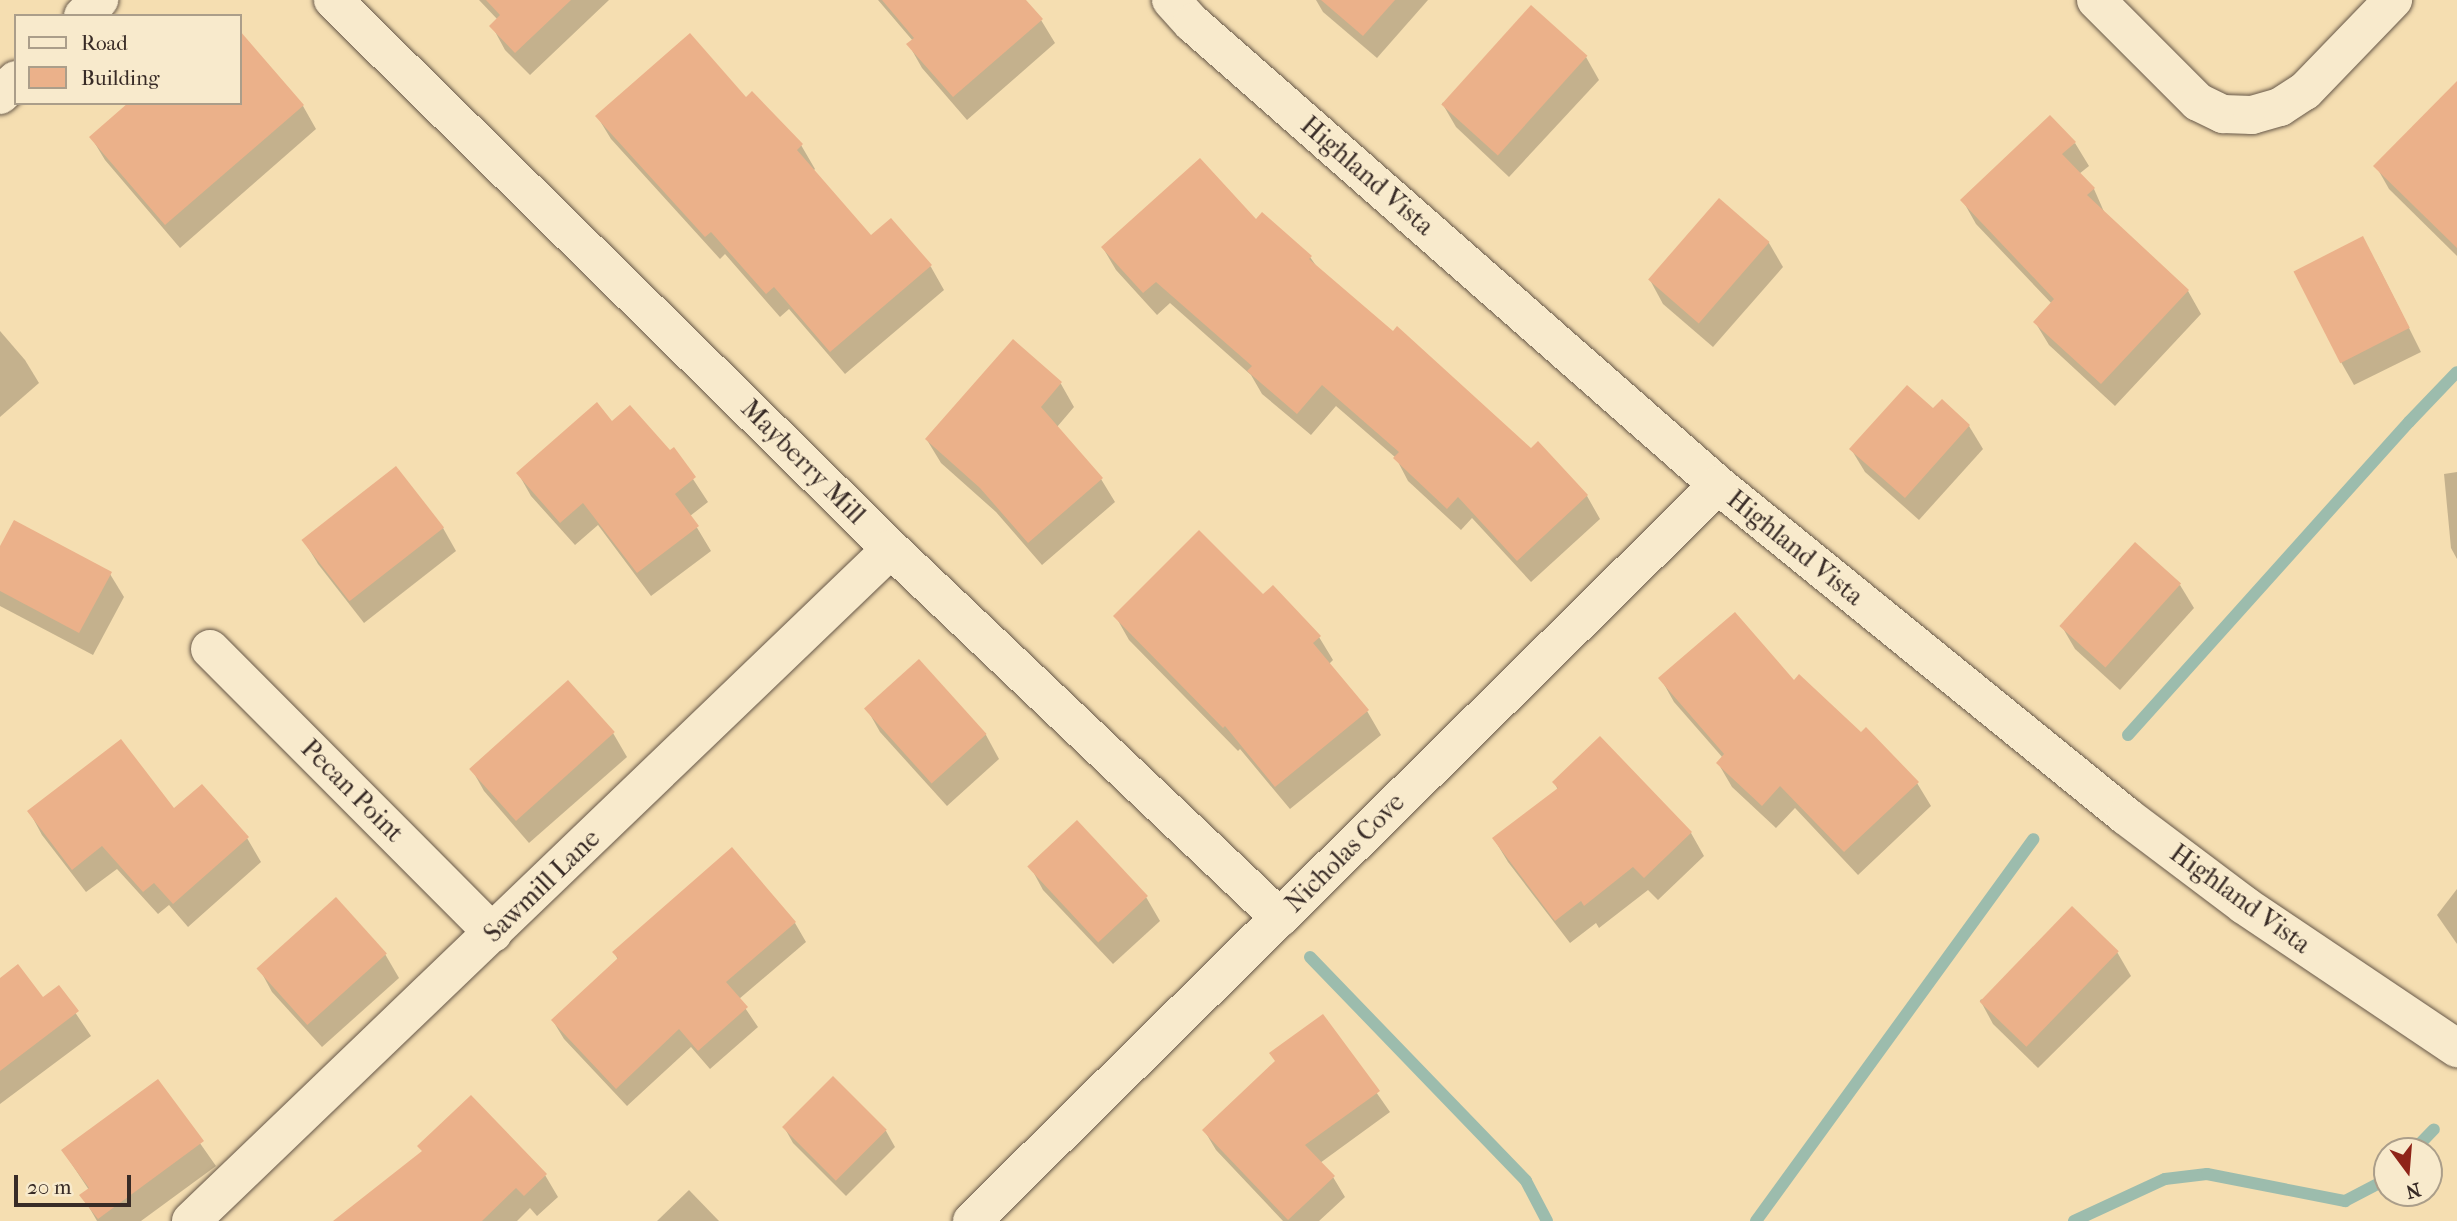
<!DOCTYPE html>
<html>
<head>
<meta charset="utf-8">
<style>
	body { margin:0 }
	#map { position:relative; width:2457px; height:1221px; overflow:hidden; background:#f5deb1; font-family:"IM FELL French Canon",serif }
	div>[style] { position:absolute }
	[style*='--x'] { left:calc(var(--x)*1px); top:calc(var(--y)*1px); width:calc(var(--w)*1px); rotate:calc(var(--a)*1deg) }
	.shadow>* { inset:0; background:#0003 }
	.stream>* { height:12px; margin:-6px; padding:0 6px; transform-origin:6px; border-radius:6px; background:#9cbcad }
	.building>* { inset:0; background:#ebb18a; transform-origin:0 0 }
	.roads { filter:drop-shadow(0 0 2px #675849) drop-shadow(0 0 2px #675849) }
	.street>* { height:38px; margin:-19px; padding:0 19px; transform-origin:19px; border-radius:19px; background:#f8eacc }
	span { translate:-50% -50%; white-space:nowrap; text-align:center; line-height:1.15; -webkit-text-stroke:5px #f8eacc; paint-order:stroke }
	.street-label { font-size:26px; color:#382b26 }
	.legend { position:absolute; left:14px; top:14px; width:228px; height:91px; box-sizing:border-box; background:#f8eacc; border:2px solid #ab9e8a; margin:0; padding:9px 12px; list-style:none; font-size:21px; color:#382b26 }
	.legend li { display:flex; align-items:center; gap:14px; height:35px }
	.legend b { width:35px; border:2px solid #ab9e8a }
	.north { position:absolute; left:2373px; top:1137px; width:70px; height:70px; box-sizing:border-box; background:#f8eacc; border:2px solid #ab9e8a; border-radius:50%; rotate:164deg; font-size:19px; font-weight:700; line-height:28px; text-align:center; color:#382b26 }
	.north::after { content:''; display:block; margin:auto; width:24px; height:32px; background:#8f2418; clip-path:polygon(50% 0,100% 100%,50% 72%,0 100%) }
	.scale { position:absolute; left:14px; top:1175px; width:117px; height:32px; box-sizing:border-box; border:4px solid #382b26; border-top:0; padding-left:9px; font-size:21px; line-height:24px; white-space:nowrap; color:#382b26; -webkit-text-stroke:5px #f8eacc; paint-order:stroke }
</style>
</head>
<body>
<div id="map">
	<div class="shadow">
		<div style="clip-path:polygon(479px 0,609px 0,530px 75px,505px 50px,492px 26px,498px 20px)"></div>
		<div style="clip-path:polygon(878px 0,1024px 0,1041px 20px,1055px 43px,967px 120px,922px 68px,909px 45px,913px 41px)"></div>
		<div style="clip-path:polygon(1316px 0,1428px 0,1377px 58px,1323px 12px)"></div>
		<div style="clip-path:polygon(240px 33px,303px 106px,316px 129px,180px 248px,105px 160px,91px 137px,240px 103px)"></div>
		<div style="clip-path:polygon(1586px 57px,1599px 80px,1509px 177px,1456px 127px,1442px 103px)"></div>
		<div style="clip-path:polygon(2457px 82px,2457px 256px,2389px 189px,2376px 166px)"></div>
		<div style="clip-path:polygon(745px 100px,801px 145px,815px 169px,813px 171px,871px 238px,891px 220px,931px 267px,944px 290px,845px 374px,789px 309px,780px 317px,725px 254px,720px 259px,611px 139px,597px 116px)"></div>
		<div style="clip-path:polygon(2075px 143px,2089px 166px,2079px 174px,2094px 189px,2105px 214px,2188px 291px,2201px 314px,2115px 406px,2049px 345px,2035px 322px,2052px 304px,1976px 224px,1963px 201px)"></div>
		<div style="clip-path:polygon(1719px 201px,1769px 243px,1783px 267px,1713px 347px,1663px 304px,1650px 280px)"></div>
		<div style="clip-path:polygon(1256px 221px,1310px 257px,1317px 267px,1531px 450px,1538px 443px,1587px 496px,1600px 519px,1531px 582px,1472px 518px,1461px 530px,1408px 481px,1396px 458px,1336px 406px,1311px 435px,1262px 394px,1251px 375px,1170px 303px,1157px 315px,1116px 270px,1103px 248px)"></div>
		<div style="clip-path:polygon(2376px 262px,2421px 352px,2354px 385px,2341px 362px)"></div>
		<div style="clip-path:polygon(0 331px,25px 360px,39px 383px,0 417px)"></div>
		<div style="clip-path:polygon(1014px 342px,1061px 384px,1074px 407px,1057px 427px,1101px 479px,1115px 502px,1042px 565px,996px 512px,941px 463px,927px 440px)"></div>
		<div style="clip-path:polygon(1934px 411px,1969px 426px,1983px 449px,1919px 520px,1865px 472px,1851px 449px)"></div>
		<div style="clip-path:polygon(612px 423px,670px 453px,674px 450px,708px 502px,690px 516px,711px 551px,651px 596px,598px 525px,575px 545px,531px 496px,518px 473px)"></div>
		<div style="clip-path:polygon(2457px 472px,2457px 559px,2451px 548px,2444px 474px)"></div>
		<div style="clip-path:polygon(443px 528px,456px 551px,364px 623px,318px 564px,304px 541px)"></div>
		<div style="clip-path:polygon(0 550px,110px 574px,124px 597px,93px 655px,0 606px)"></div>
		<div style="clip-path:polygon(2180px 585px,2194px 608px,2120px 690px,2075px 649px,2061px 625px)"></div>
		<div style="clip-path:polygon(1263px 596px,1319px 637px,1333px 660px,1329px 664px,1367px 711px,1381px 735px,1290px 809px,1240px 749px,1238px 751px,1129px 640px,1116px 617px)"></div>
		<div style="clip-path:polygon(919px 662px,986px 735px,999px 759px,947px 806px,880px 732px,867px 709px)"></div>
		<div style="clip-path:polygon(1661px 679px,1794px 683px,1917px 783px,1931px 806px,1858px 875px,1795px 808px,1776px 828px,1732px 787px,1718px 763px,1723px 758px,1674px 702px)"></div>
		<div style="clip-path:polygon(568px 682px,613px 733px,627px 757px,529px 843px,484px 791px,471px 768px)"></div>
		<div style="clip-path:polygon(1554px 782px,1691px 833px,1704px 856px,1658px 900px,1648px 890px,1599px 928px,1596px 923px,1570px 943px,1508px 862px,1494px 839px,1558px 790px)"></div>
		<div style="clip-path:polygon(202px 786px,247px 838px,261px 862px,188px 927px,169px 905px,158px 914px,117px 869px,86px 892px,42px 835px,29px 811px,174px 811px)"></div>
		<div style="clip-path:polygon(1030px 866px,1146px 897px,1160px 921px,1113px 964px,1043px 890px)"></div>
		<div style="clip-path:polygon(2457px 889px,2457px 944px,2437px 915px)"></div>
		<div style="clip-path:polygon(336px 900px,385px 954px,399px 978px,322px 1047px,272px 992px,259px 968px)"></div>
		<div style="clip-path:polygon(795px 923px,806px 942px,739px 999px,758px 1027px,710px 1069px,691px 1047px,627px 1106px,564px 1039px,553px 1021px,618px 960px,614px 952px)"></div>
		<div style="clip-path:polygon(2117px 952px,2131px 976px,2038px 1068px,1993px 1024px,1980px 1000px)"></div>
		<div style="clip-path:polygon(0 980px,42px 999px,58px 987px,91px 1036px,0 1104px)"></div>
		<div style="clip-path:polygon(1323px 1016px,1390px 1112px,1320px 1163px,1333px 1177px,1345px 1197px,1319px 1221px,1283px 1221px,1216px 1150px,1204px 1130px)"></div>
		<div style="clip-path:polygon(157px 1082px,216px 1166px,141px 1221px,97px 1221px,82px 1195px,89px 1190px,63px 1151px)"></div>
		<div style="clip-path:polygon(784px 1127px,886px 1131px,895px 1147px,846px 1196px,793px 1143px)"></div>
		<div style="clip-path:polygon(423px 1152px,545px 1175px,558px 1197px,537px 1216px,530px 1208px,517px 1221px,341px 1221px)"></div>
		<div style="clip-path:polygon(689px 1190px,719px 1221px,657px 1221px)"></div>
	</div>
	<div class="stream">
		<div style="--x:2128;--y:735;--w:421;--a:-48.1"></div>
		<div style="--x:2409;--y:422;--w:69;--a:-46.2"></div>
		<div style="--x:1310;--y:957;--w:311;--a:46"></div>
		<div style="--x:1526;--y:1181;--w:45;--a:62.3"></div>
		<div style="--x:2413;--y:1151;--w:30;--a:-46"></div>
		<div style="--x:1756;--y:1221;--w:472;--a:-54"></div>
		<div style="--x:2074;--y:1221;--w:100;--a:-24.8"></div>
		<div style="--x:2165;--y:1179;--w:42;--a:-6.8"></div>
		<div style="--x:2207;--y:1174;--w:141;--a:11.1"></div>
		<div style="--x:2345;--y:1201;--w:47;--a:-27.6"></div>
	</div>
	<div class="building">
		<div style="clip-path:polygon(486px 0,571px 0,515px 53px,489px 26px,500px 15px)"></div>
		<div style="clip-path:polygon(882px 0,1026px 0,1043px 19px,953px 97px,906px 44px,914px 38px)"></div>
		<div style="clip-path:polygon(1321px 0,1395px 0,1363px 36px)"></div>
		<div style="left:1531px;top:5px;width:76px;height:134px;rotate:42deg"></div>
		<div style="clip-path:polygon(240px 31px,304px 105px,165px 225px,89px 137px,128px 103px,240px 103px)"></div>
		<div style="clip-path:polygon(690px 33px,746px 97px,752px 91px,803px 144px,797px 150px,871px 235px,891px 218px,932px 265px,830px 352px,774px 287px,766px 294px,711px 232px,705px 237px,595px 116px)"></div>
		<div style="clip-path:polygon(2457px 81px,2457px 248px,2373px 166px)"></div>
		<div style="clip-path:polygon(2050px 115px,2076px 142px,2062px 154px,2095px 188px,2087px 195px,2189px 290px,2101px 384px,2033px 322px,2054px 299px,1960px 200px)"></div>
		<div style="clip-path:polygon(1200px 158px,1256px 219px,1262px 212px,1312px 256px,1309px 259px,1393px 331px,1397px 326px,1531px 448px,1538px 441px,1588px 495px,1517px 561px,1458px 497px,1447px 509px,1393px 458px,1399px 452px,1322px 385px,1297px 414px,1247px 371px,1252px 366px,1156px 282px,1143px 293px,1101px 247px)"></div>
		<div style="left:1719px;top:198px;width:67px;height:108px;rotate:41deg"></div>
		<div style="left:2363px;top:236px;width:103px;height:78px;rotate:63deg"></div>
		<div style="clip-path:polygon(1013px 339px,1062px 382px,1041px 407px,1103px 478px,1028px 543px,980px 488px,925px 439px)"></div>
		<div style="clip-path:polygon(1907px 385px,1933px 408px,1942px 399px,1970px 425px,1905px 498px,1849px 449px)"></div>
		<div style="clip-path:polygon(597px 402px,612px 421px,630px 405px,670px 450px,674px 447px,696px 477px,675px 494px,699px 526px,637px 573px,583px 503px,560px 523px,516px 473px)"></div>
		<div style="left:396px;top:466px;width:78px;height:120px;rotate:52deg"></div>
		<div style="clip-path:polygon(14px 520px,112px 572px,79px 633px,0 591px,0 546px)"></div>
		<div style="clip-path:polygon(1199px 530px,1263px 594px,1273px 585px,1321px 636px,1313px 643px,1369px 710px,1275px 787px,1225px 726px,1223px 728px,1113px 616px)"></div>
		<div style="left:2135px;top:542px;width:62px;height:113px;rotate:42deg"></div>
		<div style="clip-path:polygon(1735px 612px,1794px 680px,1799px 674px,1861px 732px,1866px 727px,1919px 782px,1844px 852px,1780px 786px,1762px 806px,1716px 763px,1724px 754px,1658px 678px)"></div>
		<div style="left:919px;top:659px;width:101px;height:74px;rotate:48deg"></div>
		<div style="left:568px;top:680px;width:70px;height:133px;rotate:48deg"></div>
		<div style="clip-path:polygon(1600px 736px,1692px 832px,1644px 878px,1633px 867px,1584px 906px,1581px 901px,1555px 921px,1492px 838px,1558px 788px,1552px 782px)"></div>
		<div style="clip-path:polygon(121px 739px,174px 808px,202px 784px,249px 837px,173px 904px,154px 883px,143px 892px,102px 846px,72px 870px,27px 811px)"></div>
		<div style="left:1077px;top:820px;width:104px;height:68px;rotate:47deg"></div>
		<div style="clip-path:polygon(732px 847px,796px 922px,726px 982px,748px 1007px,698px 1051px,679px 1029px,616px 1089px,551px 1020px,618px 958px,612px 952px)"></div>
		<div style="left:336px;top:897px;width:76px;height:107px;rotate:48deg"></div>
		<div style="left:2072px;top:906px;width:65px;height:133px;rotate:44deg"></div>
		<div style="clip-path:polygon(18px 964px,43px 997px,59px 985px,79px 1011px,0 1071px,0 978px)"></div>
		<div style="clip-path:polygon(1323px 1014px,1380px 1091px,1305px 1145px,1335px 1176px,1288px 1220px,1202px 1130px,1275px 1061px,1269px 1053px)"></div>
		<div style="left:833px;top:1076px;width:76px;height:72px;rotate:45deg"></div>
		<div style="clip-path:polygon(158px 1079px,204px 1141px,98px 1219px,79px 1195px,89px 1188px,61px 1150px)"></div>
		<div style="clip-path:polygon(471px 1095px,547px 1174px,524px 1196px,516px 1188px,482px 1221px,333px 1221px,422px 1151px,417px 1146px)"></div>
	</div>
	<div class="roads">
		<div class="street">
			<div style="--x:333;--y:0;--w:783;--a:44.53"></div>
			<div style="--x:891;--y:549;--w:536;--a:43.49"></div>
			<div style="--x:1171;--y:0;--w:31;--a:48"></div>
			<div style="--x:1192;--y:23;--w:700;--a:41.29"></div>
			<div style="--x:1718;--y:485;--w:525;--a:39.05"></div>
			<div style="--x:2126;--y:816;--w:148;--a:37"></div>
			<div style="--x:2244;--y:905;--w:257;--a:33.9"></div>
			<div style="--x:2096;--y:0;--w:144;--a:45"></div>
			<div style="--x:2198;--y:102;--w:28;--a:26"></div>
			<div style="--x:2223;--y:114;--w:29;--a:2"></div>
			<div style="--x:2252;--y:115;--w:29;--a:-16"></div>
			<div style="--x:2280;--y:107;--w:30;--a:-33"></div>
			<div style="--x:2305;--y:91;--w:127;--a:-46"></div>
			<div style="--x:83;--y:16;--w:23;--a:-45"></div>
			<div style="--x:0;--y:95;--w:22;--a:-43"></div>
			<div style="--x:210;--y:649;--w:401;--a:45.1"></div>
			<div style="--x:191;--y:1221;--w:970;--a:-43.83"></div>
			<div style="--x:972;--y:1221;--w:1048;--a:-44.61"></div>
		</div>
	</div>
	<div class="street-label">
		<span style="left:1367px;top:176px;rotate:41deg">Highland Vista</span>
		<span style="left:803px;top:462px;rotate:45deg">Mayberry Mill</span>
		<span style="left:1795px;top:548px;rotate:39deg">Highland Vista</span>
		<span style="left:352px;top:791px;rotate:45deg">Pecan Point</span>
		<span style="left:1345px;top:853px;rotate:-45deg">Nicholas Cove</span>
		<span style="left:542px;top:886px;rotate:-44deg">Sawmill Lane</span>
		<span style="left:2240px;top:899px;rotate:36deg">Highland Vista</span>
	</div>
	<ul class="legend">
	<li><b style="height:9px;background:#f8eacc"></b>Road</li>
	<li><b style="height:19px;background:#ebb18a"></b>Building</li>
	</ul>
	<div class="north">N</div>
	<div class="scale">20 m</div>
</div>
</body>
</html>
